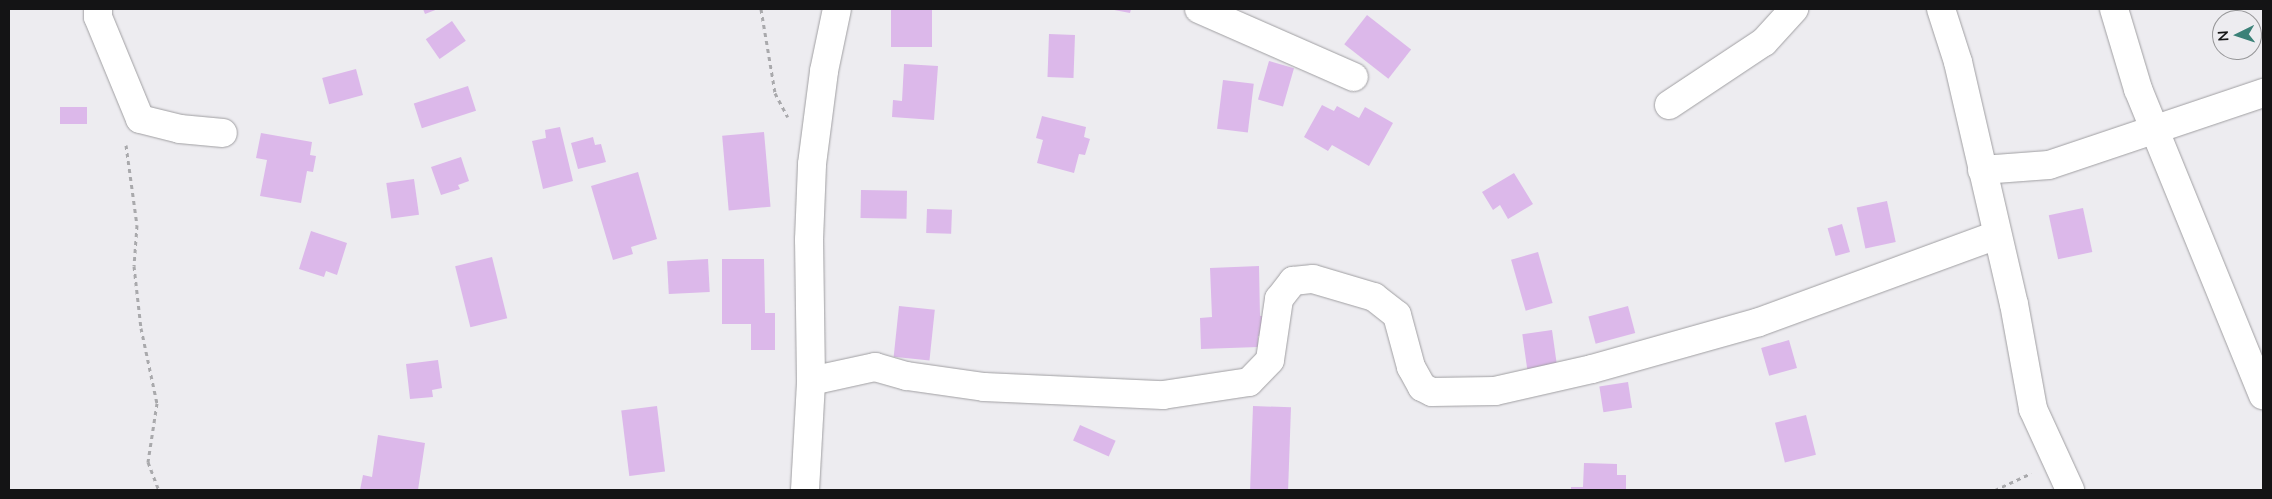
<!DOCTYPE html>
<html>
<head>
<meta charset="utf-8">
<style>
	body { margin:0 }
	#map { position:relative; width:2272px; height:499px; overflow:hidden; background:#edecf0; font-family:Lato,sans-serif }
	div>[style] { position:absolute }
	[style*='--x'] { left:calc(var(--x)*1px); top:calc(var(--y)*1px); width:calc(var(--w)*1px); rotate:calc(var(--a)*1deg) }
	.building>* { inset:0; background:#dcb8ea; transform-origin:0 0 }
	.path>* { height:3px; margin-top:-1.5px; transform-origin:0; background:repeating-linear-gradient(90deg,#a9a9ac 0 4px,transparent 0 8px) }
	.roads { filter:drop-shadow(0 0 1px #a09fa2) drop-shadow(0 0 1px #a09fa2) }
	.minor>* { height:28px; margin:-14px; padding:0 14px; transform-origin:14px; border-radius:14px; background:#fff }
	span { translate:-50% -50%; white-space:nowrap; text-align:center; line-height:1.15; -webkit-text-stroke:4px #edecf0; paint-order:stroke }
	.frame { position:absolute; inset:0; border:10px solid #141415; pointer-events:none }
	.north { position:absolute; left:2212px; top:10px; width:50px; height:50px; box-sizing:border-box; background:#edecf0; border:1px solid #969698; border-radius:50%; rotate:266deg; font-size:14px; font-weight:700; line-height:20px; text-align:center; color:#141415 }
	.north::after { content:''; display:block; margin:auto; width:18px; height:22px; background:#3b8178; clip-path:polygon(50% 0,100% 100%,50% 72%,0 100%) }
</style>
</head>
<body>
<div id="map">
	<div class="building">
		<div style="clip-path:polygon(423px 9px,438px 9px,425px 14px)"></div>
		<div style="left:891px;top:9px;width:41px;height:38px"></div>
		<div style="clip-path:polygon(1109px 9px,1131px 9px,1130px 13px)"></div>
		<div style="left:1367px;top:15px;width:56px;height:37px;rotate:38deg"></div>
		<div style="left:452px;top:21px;width:24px;height:32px;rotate:55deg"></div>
		<div style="left:1049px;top:34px;width:26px;height:43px;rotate:2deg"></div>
		<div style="left:1269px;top:61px;width:26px;height:40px;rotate:16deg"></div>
		<div style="clip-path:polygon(904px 64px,938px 66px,934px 120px,892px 117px,893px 100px,902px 101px)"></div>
		<div style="left:356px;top:69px;width:27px;height:35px;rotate:75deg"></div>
		<div style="left:1223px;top:80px;width:31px;height:49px;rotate:7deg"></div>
		<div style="left:468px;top:86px;width:26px;height:57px;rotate:72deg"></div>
		<div style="clip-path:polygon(1322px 105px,1334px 111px,1337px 106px,1359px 118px,1365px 107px,1393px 123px,1369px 166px,1332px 145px,1328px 151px,1304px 137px)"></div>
		<div style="left:60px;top:107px;width:27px;height:17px"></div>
		<div style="clip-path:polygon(1042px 116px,1086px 127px,1084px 137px,1090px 139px,1085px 155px,1079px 154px,1074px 173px,1037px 163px,1043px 140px,1036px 138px)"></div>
		<div style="clip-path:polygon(560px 127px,573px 181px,543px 189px,532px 141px,546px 138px,545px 130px)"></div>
		<div style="left:764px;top:132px;width:75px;height:42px;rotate:85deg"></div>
		<div style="clip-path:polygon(261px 133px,312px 142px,310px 155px,316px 156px,313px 172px,307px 171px,301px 203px,260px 196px,267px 160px,256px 158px)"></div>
		<div style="clip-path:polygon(593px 137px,595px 145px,601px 144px,606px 162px,578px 169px,571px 143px)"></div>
		<div style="clip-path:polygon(461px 157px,469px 181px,458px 185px,460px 189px,441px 195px,431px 167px)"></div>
		<div style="clip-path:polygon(638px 172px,657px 239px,631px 247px,633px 254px,613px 260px,591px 186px)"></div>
		<div style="clip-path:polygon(1514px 173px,1533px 204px,1508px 219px,1500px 205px,1493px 210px,1482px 192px)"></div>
		<div style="left:414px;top:179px;width:36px;height:28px;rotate:82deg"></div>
		<div style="left:861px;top:190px;width:46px;height:28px;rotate:1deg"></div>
		<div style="left:1887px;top:201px;width:42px;height:31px;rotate:78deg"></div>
		<div style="left:2083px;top:208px;width:45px;height:35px;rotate:78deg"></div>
		<div style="left:927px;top:209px;width:25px;height:24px;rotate:2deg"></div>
		<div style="left:1842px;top:224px;width:29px;height:15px;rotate:74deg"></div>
		<div style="clip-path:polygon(311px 231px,347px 243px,337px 275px,326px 271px,324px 277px,299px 269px)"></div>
		<div style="left:1538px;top:252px;width:53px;height:28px;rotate:74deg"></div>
		<div style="left:492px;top:257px;width:63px;height:38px;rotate:76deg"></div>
		<div style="left:708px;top:259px;width:33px;height:41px;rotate:87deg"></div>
		<div style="clip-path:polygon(722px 259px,764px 259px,765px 313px,775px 313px,775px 350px,751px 350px,751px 324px,722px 324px)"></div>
		<div style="clip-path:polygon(1259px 266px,1260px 316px,1267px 316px,1267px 336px,1258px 336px,1258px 347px,1201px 349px,1200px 318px,1212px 317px,1210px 268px)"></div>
		<div style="left:899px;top:306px;width:36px;height:51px;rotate:6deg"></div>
		<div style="left:1628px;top:306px;width:28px;height:41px;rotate:75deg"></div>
		<div style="left:1552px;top:330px;width:37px;height:30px;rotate:82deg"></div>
		<div style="left:1789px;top:340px;width:29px;height:29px;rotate:74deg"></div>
		<div style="clip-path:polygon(438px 360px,442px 388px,432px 390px,433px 397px,410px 399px,406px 364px)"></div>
		<div style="left:1628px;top:382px;width:26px;height:29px;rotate:81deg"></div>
		<div style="left:657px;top:406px;width:66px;height:36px;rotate:83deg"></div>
		<div style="left:1253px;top:406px;width:38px;height:84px;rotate:2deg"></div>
		<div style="left:1806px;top:415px;width:41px;height:32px;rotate:76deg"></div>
		<div style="left:1080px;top:425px;width:39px;height:17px;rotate:24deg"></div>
		<div style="clip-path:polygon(378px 435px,425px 443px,418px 490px,360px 490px,363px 475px,372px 477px)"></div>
		<div style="clip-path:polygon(1584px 463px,1617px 464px,1617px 475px,1626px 475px,1626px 490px,1571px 490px,1571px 487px,1583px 487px)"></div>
	</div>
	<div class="path">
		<div style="--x:761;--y:9;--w:85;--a:80.5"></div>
		<div style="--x:775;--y:93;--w:27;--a:62"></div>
		<div style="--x:126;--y:145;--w:81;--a:82.2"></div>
		<div style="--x:137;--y:225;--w:41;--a:94.2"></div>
		<div style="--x:134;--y:266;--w:62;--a:83.6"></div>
		<div style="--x:141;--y:328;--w:77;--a:78"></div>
		<div style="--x:157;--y:403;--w:60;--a:98.7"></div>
		<div style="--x:148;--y:462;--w:30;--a:69"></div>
		<div style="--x:1995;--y:490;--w:40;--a:-25"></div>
	</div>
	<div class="roads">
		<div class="minor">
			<div style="--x:98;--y:9;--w:8;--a:90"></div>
			<div style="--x:98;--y:17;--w:110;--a:67.6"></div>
			<div style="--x:140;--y:119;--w:41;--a:14"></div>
			<div style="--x:180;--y:129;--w:43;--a:5.3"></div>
			<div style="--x:1199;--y:9;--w:169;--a:23.7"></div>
			<div style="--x:1941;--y:9;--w:56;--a:72.2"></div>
			<div style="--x:1958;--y:62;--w:248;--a:77"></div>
			<div style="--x:2014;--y:304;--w:107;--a:79.7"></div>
			<div style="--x:2033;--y:409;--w:89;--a:65.4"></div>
			<div style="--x:2114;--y:9;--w:84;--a:73.3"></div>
			<div style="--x:2138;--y:89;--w:331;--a:67.8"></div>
			<div style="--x:1669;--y:105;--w:114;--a:-33.6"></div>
			<div style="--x:1764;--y:42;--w:45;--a:-47.7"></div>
			<div style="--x:1982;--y:170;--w:67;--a:-4.3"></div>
			<div style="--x:2049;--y:165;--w:226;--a:-18.6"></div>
			<div style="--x:811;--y:381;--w:66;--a:-12.3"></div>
			<div style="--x:875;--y:367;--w:33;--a:16"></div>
			<div style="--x:907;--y:376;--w:78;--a:8.1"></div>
			<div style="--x:984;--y:387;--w:179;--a:2.6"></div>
			<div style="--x:1163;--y:395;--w:87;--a:-8.6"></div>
			<div style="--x:1249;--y:382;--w:30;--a:-46"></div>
			<div style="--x:1270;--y:360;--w:62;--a:-81.6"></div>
			<div style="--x:1279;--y:299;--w:23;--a:-52"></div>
			<div style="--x:1293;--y:281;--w:20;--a:-6"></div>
			<div style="--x:1313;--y:279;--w:64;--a:16.4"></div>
			<div style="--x:1374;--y:297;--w:29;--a:38"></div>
			<div style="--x:1397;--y:315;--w:54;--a:74.9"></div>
			<div style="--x:1411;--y:367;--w:23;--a:61"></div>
			<div style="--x:1422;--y:387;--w:11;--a:27"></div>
			<div style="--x:1432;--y:392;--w:63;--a:-0.9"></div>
			<div style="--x:1495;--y:391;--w:99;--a:-12.8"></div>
			<div style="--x:1592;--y:369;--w:173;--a:-15.7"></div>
			<div style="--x:1759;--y:322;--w:253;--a:-20.1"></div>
			<div style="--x:805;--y:490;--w:109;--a:-86.8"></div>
			<div style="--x:811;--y:381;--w:141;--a:-90.8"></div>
			<div style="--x:809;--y:240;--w:76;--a:-87.7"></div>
			<div style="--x:812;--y:164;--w:94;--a:-82.6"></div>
			<div style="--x:824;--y:71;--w:63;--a:-78.2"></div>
		</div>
	</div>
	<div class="frame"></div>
	<div class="north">N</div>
</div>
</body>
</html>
